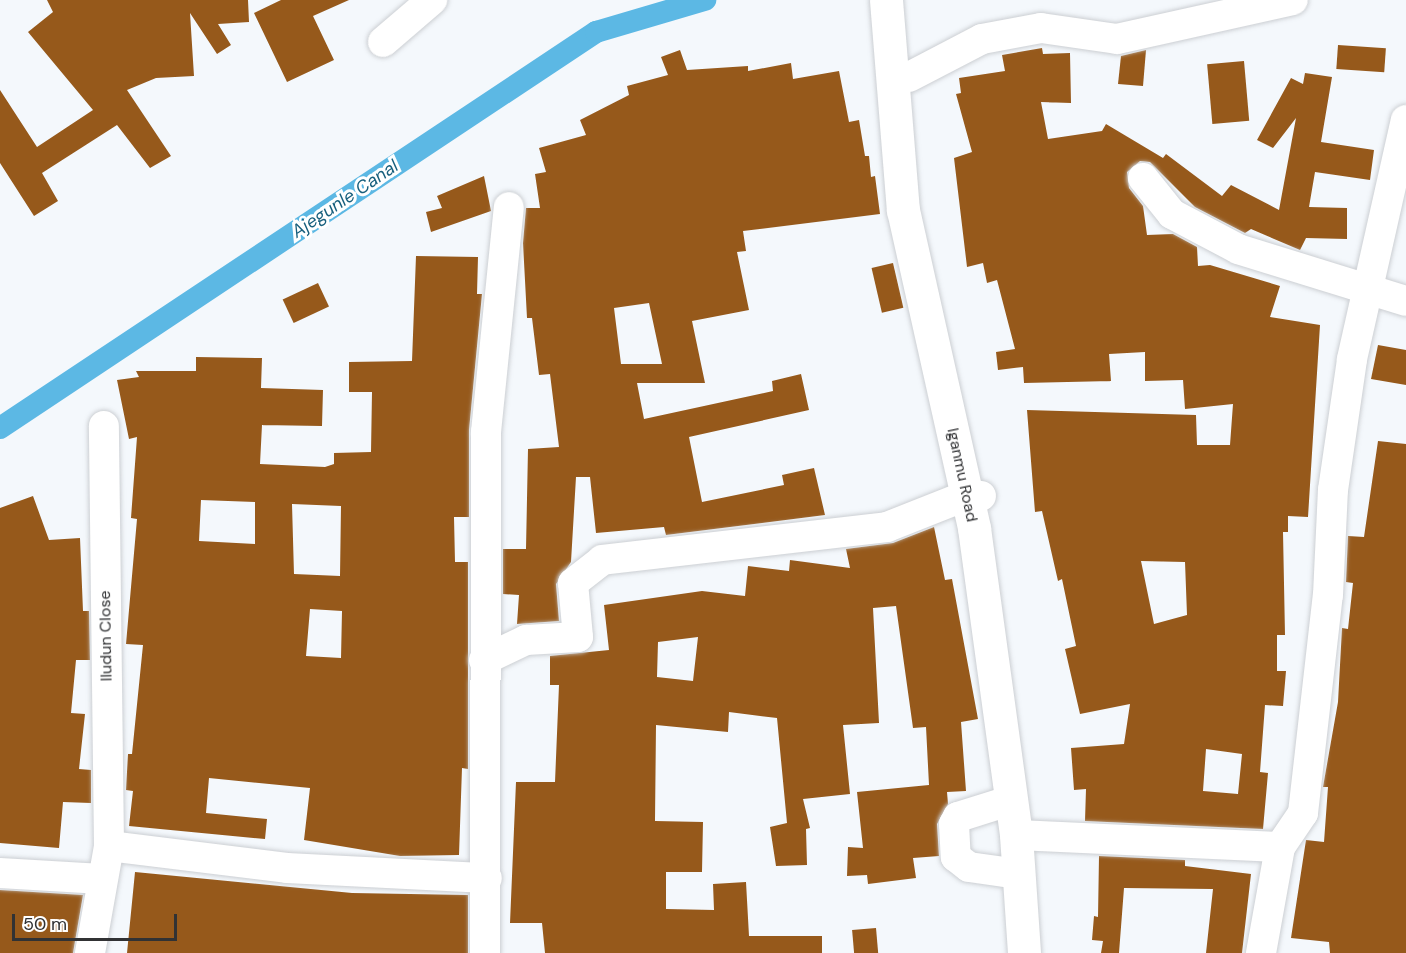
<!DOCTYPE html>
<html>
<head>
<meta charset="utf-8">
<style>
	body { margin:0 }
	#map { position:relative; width:1406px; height:953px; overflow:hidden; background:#f4f8fc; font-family:"DM Sans",sans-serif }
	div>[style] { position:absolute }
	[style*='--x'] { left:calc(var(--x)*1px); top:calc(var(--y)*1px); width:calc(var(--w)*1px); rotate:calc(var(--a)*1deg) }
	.canal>* { height:22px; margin:-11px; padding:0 11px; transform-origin:11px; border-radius:11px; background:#5cb8e4 }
	.building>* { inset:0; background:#96591b; transform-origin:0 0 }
	.roads { filter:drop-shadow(0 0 2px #cccfd3) drop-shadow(0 0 2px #cccfd3) }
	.minor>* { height:30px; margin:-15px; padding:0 15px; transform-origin:15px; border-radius:15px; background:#fff }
	.major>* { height:33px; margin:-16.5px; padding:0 16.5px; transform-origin:16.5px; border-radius:16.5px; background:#fff }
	span { translate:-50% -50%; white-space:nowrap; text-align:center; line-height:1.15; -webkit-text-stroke:6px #fff; paint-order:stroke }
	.street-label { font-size:16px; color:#313234 }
	.water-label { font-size:18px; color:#175f7d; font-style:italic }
	.scale { position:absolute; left:12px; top:914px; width:165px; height:27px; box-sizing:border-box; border:3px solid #313234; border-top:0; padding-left:8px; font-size:18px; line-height:21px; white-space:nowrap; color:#313234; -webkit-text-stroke:4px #fff; paint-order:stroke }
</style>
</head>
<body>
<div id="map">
	<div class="canal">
		<div style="--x:0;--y:428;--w:716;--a:-33.6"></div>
		<div style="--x:596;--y:32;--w:114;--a:-16.4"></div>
	</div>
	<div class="building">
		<div style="clip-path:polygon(47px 0,248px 0,249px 22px,218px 24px,231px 45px,217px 54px,190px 13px,194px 76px,156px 78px,127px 90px,171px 156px,150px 168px,117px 125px,42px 173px,58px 201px,34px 216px,0 163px,0 90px,37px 147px,93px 110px,28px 32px,53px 12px)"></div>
		<div style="clip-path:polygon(281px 0,349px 0,313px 16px,334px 60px,287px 82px,254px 13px)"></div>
		<div style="left:1338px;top:45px;width:48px;height:24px;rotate:4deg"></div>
		<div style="clip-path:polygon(evenodd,1042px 48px,1043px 54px,1070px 53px,1071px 103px,1041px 102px,1048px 139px,1102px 131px,1106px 124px,1163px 158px,1166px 154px,1222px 196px,1231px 185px,1279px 210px,1296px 118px,1273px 148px,1257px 140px,1291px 78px,1303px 84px,1305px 73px,1332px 77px,1321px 142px,1374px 150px,1370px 180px,1315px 172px,1309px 207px,1347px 208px,1347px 239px,1306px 238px,1300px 250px,1251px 229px,1245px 233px,1195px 207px,1150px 162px,1140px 161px,1127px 172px,1129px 188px,1143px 206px,1147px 235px,1173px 234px,1197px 247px,1198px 266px,1210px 265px,1280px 286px,1270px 317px,1320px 325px,1308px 517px,1288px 516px,1288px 532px,1283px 532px,1285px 635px,1277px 635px,1277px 671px,1286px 671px,1283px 706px,1265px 705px,1260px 772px,1268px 773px,1263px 829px,1085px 821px,1086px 789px,1074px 790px,1071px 748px,1124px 744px,1130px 704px,1080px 714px,1065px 649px,1076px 646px,1062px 579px,1058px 581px,1042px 511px,1035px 512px,1027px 410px,1196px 415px,1197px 445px,1230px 445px,1233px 404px,1185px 409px,1183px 380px,1145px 381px,1145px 352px,1109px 354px,1111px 381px,1024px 383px,1023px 367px,998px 370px,996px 352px,1015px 349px,997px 280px,987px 283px,983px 263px,967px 267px,954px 158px,972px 152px,956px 94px,961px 93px,959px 78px,1005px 71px,1002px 55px,1042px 48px,1141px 561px,1185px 562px,1187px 615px,1154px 624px,1141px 561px,1042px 48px,1206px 749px,1242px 754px,1238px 794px,1203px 791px,1206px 749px)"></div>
		<div style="clip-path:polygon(evenodd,680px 50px,687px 70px,748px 66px,748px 71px,791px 63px,793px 79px,839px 71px,849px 122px,859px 120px,865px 156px,869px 156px,871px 177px,875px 176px,880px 214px,743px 231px,746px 251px,737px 252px,749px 310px,692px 321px,705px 383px,637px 383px,644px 419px,773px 391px,772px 381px,801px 374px,809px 410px,689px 437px,702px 502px,784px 485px,782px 475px,814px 468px,825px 515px,666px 535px,664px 527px,596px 533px,590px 477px,576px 477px,571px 562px,556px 584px,559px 621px,517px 624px,519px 595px,503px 594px,503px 549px,526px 549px,528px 449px,559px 447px,550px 374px,539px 375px,532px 318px,527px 318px,523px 243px,526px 208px,540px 208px,535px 174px,546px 172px,539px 148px,586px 135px,580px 120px,629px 95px,627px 86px,668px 75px,661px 57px,680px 50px,649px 303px,662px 364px,621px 364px,614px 308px,649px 303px)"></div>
		<div style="clip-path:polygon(1146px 50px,1143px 86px,1118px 84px,1121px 56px)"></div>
		<div style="left:1244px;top:61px;width:60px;height:37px;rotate:85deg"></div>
		<div style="clip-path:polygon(484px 176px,491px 211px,431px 232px,426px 212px,442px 208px,437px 196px)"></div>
		<div style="clip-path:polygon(evenodd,416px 256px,478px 257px,477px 294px,482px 294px,469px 430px,469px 517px,454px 517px,455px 562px,468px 562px,468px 769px,462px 768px,459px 855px,400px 856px,304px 840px,310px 788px,209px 778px,206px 813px,267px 819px,265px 839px,129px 826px,133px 791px,126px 790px,128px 754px,132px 754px,143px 645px,126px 644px,137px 519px,131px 518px,137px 437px,129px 439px,117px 380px,139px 377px,136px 371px,196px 371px,196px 357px,262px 358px,261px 388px,323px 390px,322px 426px,262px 425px,260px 464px,325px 467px,334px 464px,334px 453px,371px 452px,372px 392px,349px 392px,349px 362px,412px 361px,416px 256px,201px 500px,255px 502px,255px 544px,199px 541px,201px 500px,416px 256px,292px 504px,341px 506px,340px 576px,294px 574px,292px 504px,416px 256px,310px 609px,342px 611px,341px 658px,306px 656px,310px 609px)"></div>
		<div style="left:893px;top:263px;width:46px;height:22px;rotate:77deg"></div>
		<div style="left:318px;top:283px;width:26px;height:39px;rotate:65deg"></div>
		<div style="clip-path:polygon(1378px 345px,1406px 350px,1406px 385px,1371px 379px)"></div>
		<div style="clip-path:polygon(1378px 441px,1406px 444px,1406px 953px,1330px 953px,1329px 942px,1291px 938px,1306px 840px,1324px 842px,1328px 787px,1323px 787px,1338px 702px,1342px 628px,1348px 629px,1353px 583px,1346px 582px,1348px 536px,1364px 537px)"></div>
		<div style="clip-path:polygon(33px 496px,49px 540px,80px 538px,83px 611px,89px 611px,90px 660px,76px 660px,71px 713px,85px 714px,79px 769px,91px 770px,91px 803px,63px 802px,59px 848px,0 843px,0 508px)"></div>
		<div style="clip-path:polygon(evenodd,934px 527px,945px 580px,952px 579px,978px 719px,961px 722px,966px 791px,947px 792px,948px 804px,937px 824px,939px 856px,913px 858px,916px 878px,868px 884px,867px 875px,847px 876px,848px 847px,863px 848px,857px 792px,929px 785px,926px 727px,913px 728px,896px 606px,873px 608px,879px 723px,843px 725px,850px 794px,803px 799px,810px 828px,806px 829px,807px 865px,776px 866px,770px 827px,787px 823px,777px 718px,729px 712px,728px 732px,656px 725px,655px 821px,703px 822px,702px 872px,666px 872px,666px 909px,714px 910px,713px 884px,746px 882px,749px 936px,822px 936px,822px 953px,545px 953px,542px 923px,510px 923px,516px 782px,555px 782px,559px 685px,550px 685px,550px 656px,609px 650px,604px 605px,702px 591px,745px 596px,748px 566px,789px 571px,790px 560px,850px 568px,846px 549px,893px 543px,934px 527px,698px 637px,693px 681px,657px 677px,658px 642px,698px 637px)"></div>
		<div style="clip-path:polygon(1099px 856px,1185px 860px,1185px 866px,1251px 874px,1242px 953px,1206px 953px,1213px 889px,1124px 888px,1119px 953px,1101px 953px,1103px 941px,1092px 940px,1094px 916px,1098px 917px)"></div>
		<div style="clip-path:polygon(135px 872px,352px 893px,468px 895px,468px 953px,127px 953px)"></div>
		<div style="clip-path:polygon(0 890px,83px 895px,73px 953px,0 953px)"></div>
		<div style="left:876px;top:928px;width:25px;height:24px;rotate:85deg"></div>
	</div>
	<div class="roads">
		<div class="minor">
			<div style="--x:383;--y:42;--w:65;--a:-40.6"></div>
			<div style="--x:909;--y:77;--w:82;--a:-27.5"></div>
			<div style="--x:982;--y:39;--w:60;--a:-10.6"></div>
			<div style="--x:1041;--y:28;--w:77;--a:8.2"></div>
			<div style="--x:1117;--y:39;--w:180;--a:-12.5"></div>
			<div style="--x:1143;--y:178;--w:46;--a:51.1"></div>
			<div style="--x:1172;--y:214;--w:75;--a:27.9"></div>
			<div style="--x:1238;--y:249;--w:176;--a:17.2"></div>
			<div style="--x:484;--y:660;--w:47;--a:-25.5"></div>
			<div style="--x:526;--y:640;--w:52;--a:-3.3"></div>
			<div style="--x:578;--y:637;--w:54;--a:-95.3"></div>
			<div style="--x:573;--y:583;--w:37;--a:-38"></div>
			<div style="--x:602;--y:560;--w:287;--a:-6.6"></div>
			<div style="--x:887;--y:527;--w:87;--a:-21.6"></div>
			<div style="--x:968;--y:495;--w:13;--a:4"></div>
			<div style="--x:1012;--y:800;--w:57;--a:162.5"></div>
			<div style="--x:958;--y:817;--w:8;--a:120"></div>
			<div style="--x:954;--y:824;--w:33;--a:87"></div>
			<div style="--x:956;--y:857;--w:16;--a:38"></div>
			<div style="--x:969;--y:867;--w:49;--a:8.1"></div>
			<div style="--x:1016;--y:835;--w:264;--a:2.6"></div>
			<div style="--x:109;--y:846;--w:179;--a:7"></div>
			<div style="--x:287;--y:868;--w:200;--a:2.9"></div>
			<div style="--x:0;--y:873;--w:102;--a:3.4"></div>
			<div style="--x:90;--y:953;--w:109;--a:-79.9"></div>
			<div style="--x:109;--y:846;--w:420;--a:-90.7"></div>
			<div style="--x:485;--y:953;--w:521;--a:-89.89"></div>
			<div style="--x:486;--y:432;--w:226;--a:-84.2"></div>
			<div style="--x:1261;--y:953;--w:108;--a:-79.8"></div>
			<div style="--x:1280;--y:847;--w:41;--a:-55.9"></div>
			<div style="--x:1303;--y:813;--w:219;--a:-83.5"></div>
			<div style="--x:1328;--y:595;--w:105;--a:-87.3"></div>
			<div style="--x:1333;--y:490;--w:132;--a:-81.7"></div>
			<div style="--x:1352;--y:359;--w:245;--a:-77.3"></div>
		</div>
		<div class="major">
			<div style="--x:886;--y:0;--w:211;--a:85.4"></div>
			<div style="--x:903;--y:210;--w:326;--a:77.4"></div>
			<div style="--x:974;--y:528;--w:310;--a:82.2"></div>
			<div style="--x:1016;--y:835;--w:118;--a:86.1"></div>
		</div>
	</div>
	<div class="street-label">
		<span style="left:962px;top:475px;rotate:78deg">Iganmu Road</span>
		<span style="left:106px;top:636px;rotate:-91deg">Iludun Close</span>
	</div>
	<div class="water-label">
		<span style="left:345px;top:199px;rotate:-34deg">Ajegunle Canal</span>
	</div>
	<div class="scale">50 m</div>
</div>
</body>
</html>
